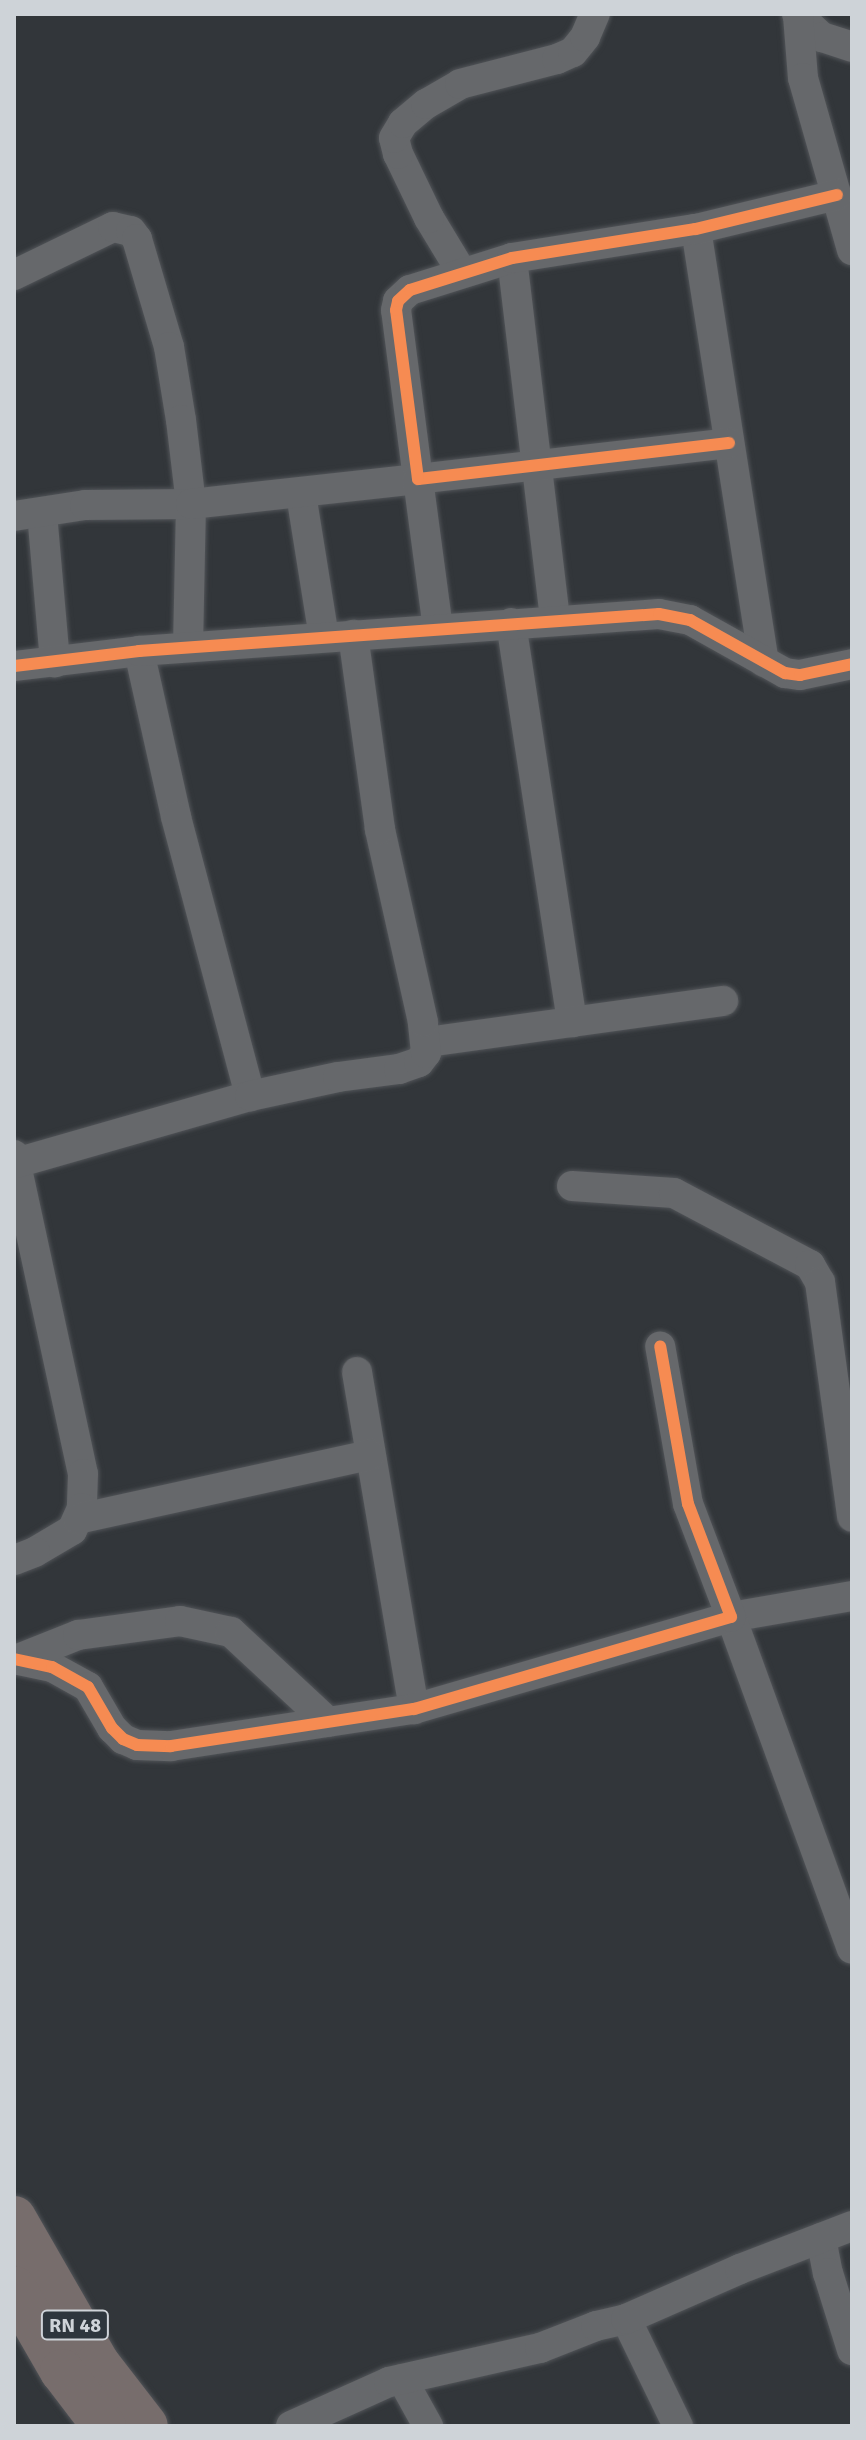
<!DOCTYPE html>
<html>
<head>
<meta charset="utf-8">
<style>
	body { margin:0 }
	#map { position:relative; width:866px; height:2440px; overflow:hidden; background:#32363a; font-family:Signika,sans-serif }
	div>[style] { position:absolute }
	[style*='--x'] { left:calc(var(--x)*1px); top:calc(var(--y)*1px); width:calc(var(--w)*1px); rotate:calc(var(--a)*1deg) }
	.roads { filter:drop-shadow(0 0 2px #515458) drop-shadow(0 0 2px #515458) }
	.minor>* { height:30px; margin:-15px; padding:0 15px; transform-origin:15px; border-radius:15px; background:#66686b }
	.highway>* { height:44px; margin:-22px; padding:0 22px; transform-origin:22px; border-radius:22px; background:#776d6c }
	.cycleway>* { height:12px; margin:-6px; padding:0 6px; transform-origin:6px; border-radius:6px; background:#f68b52 }
	span { translate:-50% -50%; white-space:nowrap; text-align:center; line-height:1.15; -webkit-text-stroke:8px #2e363d; paint-order:stroke }
	.shield-label span { padding:2px 6px; background:#2e363d; border:2px solid; border-radius:6px; -webkit-text-stroke-width:0 }
	.shield-label { font-size:20px; color:#ced3d8; font-weight:700 }
	.frame { position:absolute; inset:0; border:16px solid #ced3d8; pointer-events:none }
</style>
</head>
<body>
<div id="map">
	<div class="roads">
		<div class="minor">
			<div style="--x:797;--y:14;--w:34;--a:43"></div>
			<div style="--x:822;--y:37;--w:32;--a:18"></div>
			<div style="--x:798;--y:16;--w:62;--a:85.4"></div>
			<div style="--x:803;--y:78;--w:179;--a:74.1"></div>
			<div style="--x:696;--y:229;--w:438;--a:81.1"></div>
			<div style="--x:512;--y:258;--w:364;--a:83.2"></div>
			<div style="--x:461;--y:271;--w:62;--a:-121.1"></div>
			<div style="--x:429;--y:218;--w:71;--a:-115.8"></div>
			<div style="--x:398;--y:154;--w:16;--a:-104"></div>
			<div style="--x:394;--y:138;--w:17;--a:-59"></div>
			<div style="--x:403;--y:123;--w:30;--a:-40"></div>
			<div style="--x:426;--y:104;--w:39;--a:-30"></div>
			<div style="--x:460;--y:84;--w:100;--a:-14.5"></div>
			<div style="--x:557;--y:59;--w:17;--a:-24"></div>
			<div style="--x:573;--y:52;--w:19;--a:-51"></div>
			<div style="--x:585;--y:37;--w:25;--a:-67"></div>
			<div style="--x:14;--y:275;--w:110;--a:-25.9"></div>
			<div style="--x:113;--y:227;--w:18;--a:13"></div>
			<div style="--x:131;--y:231;--w:10;--a:53"></div>
			<div style="--x:137;--y:239;--w:113;--a:73.5"></div>
			<div style="--x:169;--y:347;--w:74;--a:80.7"></div>
			<div style="--x:181;--y:420;--w:85;--a:83.2"></div>
			<div style="--x:191;--y:504;--w:143;--a:91.2"></div>
			<div style="--x:729;--y:443;--w:313;--a:173.4"></div>
			<div style="--x:418;--y:479;--w:170;--a:-97.4"></div>
			<div style="--x:396;--y:310;--w:9;--a:-77"></div>
			<div style="--x:398;--y:301;--w:16;--a:-43"></div>
			<div style="--x:410;--y:290;--w:107;--a:-17.4"></div>
			<div style="--x:512;--y:258;--w:186;--a:-9"></div>
			<div style="--x:696;--y:229;--w:145;--a:-13.6"></div>
			<div style="--x:301;--y:494;--w:145;--a:80.9"></div>
			<div style="--x:42;--y:513;--w:150;--a:85"></div>
			<div style="--x:14;--y:516;--w:72;--a:-8.8"></div>
			<div style="--x:85;--y:505;--w:106;--a:-0.5"></div>
			<div style="--x:191;--y:504;--w:228;--a:-6.3"></div>
			<div style="--x:418;--y:479;--w:151;--a:82.4"></div>
			<div style="--x:511;--y:623;--w:404;--a:81.3"></div>
			<div style="--x:139;--y:651;--w:170;--a:77.4"></div>
			<div style="--x:176;--y:817;--w:289;--a:75.1"></div>
			<div style="--x:14;--y:666;--w:126;--a:-6.8"></div>
			<div style="--x:139;--y:651;--w:521;--a:-4.07"></div>
			<div style="--x:659;--y:614;--w:32;--a:11"></div>
			<div style="--x:690;--y:620;--w:109;--a:29.2"></div>
			<div style="--x:785;--y:673;--w:15;--a:8"></div>
			<div style="--x:800;--y:675;--w:53;--a:-11.9"></div>
			<div style="--x:427;--y:1042;--w:299;--a:-7.9"></div>
			<div style="--x:14;--y:1155;--w:326;--a:77.8"></div>
			<div style="--x:83;--y:1474;--w:34;--a:92"></div>
			<div style="--x:82;--y:1508;--w:24;--a:114"></div>
			<div style="--x:72;--y:1530;--w:43;--a:149.3"></div>
			<div style="--x:35;--y:1552;--w:22;--a:159"></div>
			<div style="--x:16;--y:1163;--w:243;--a:-16"></div>
			<div style="--x:250;--y:1096;--w:90;--a:-12.2"></div>
			<div style="--x:338;--y:1077;--w:62;--a:-7.5"></div>
			<div style="--x:399;--y:1069;--w:21;--a:-19"></div>
			<div style="--x:419;--y:1062;--w:11;--a:-52"></div>
			<div style="--x:426;--y:1053;--w:31;--a:-96"></div>
			<div style="--x:423;--y:1022;--w:198;--a:-102.6"></div>
			<div style="--x:380;--y:829;--w:196;--a:-97.9"></div>
			<div style="--x:572;--y:1186;--w:102;--a:3.9"></div>
			<div style="--x:674;--y:1193;--w:154;--a:27.9"></div>
			<div style="--x:810;--y:1265;--w:20;--a:60"></div>
			<div style="--x:820;--y:1282;--w:237;--a:82.2"></div>
			<div style="--x:357;--y:1372;--w:342;--a:80.4"></div>
			<div style="--x:78;--y:1519;--w:299;--a:-12.4"></div>
			<div style="--x:852;--y:1596;--w:123;--a:170.2"></div>
			<div style="--x:731;--y:1617;--w:353;--a:70"></div>
			<div style="--x:14;--y:1659;--w:39;--a:12"></div>
			<div style="--x:52;--y:1667;--w:41;--a:29.1"></div>
			<div style="--x:88;--y:1687;--w:48;--a:59.7"></div>
			<div style="--x:112;--y:1728;--w:16;--a:45"></div>
			<div style="--x:123;--y:1739;--w:15;--a:23"></div>
			<div style="--x:137;--y:1745;--w:34;--a:2"></div>
			<div style="--x:171;--y:1746;--w:246;--a:-8.7"></div>
			<div style="--x:414;--y:1709;--w:330;--a:-16.2"></div>
			<div style="--x:731;--y:1617;--w:121;--a:-110.8"></div>
			<div style="--x:688;--y:1504;--w:160;--a:-100"></div>
			<div style="--x:18;--y:1659;--w:65;--a:-21.8"></div>
			<div style="--x:78;--y:1635;--w:103;--a:-7.8"></div>
			<div style="--x:180;--y:1621;--w:52;--a:12.2"></div>
			<div style="--x:231;--y:1632;--w:132;--a:42.9"></div>
			<div style="--x:821;--y:2238;--w:36;--a:79"></div>
			<div style="--x:828;--y:2273;--w:81;--a:72.7"></div>
			<div style="--x:626;--y:2319;--w:119;--a:64.1"></div>
			<div style="--x:402;--y:2379;--w:54;--a:61"></div>
			<div style="--x:291;--y:2426;--w:107;--a:-24.2"></div>
			<div style="--x:389;--y:2382;--w:155;--a:-12.7"></div>
			<div style="--x:540;--y:2348;--w:60;--a:-21.4"></div>
			<div style="--x:596;--y:2326;--w:31;--a:-13"></div>
			<div style="--x:626;--y:2319;--w:124;--a:-23.7"></div>
			<div style="--x:740;--y:2269;--w:120;--a:-21"></div>
		</div>
		<div class="highway">
			<div style="--x:14;--y:2218;--w:168;--a:60.1"></div>
			<div style="--x:98;--y:2364;--w:78;--a:52.3"></div>
			<div style="--x:14;--y:2288;--w:96;--a:60"></div>
			<div style="--x:62;--y:2371;--w:69;--a:52.6"></div>
		</div>
	</div>
	<div class="cycleway">
		<div style="--x:729;--y:443;--w:313;--a:173.4"></div>
		<div style="--x:418;--y:479;--w:170;--a:-97.4"></div>
		<div style="--x:396;--y:310;--w:9;--a:-77"></div>
		<div style="--x:398;--y:301;--w:16;--a:-43"></div>
		<div style="--x:410;--y:290;--w:107;--a:-17.4"></div>
		<div style="--x:512;--y:258;--w:186;--a:-9"></div>
		<div style="--x:696;--y:229;--w:145;--a:-13.6"></div>
		<div style="--x:14;--y:666;--w:126;--a:-6.8"></div>
		<div style="--x:139;--y:651;--w:521;--a:-4.07"></div>
		<div style="--x:659;--y:614;--w:32;--a:11"></div>
		<div style="--x:690;--y:620;--w:109;--a:29.2"></div>
		<div style="--x:785;--y:673;--w:15;--a:8"></div>
		<div style="--x:800;--y:675;--w:53;--a:-11.9"></div>
		<div style="--x:14;--y:1659;--w:39;--a:12"></div>
		<div style="--x:52;--y:1667;--w:41;--a:29.1"></div>
		<div style="--x:88;--y:1687;--w:48;--a:59.7"></div>
		<div style="--x:112;--y:1728;--w:16;--a:45"></div>
		<div style="--x:123;--y:1739;--w:15;--a:23"></div>
		<div style="--x:137;--y:1745;--w:34;--a:2"></div>
		<div style="--x:171;--y:1746;--w:246;--a:-8.7"></div>
		<div style="--x:414;--y:1709;--w:330;--a:-16.2"></div>
		<div style="--x:731;--y:1617;--w:121;--a:-110.8"></div>
		<div style="--x:688;--y:1504;--w:160;--a:-100"></div>
	</div>
	<div class="shield-label">
		<span style="left:75px;top:2325px">RN 48</span>
	</div>
	<div class="frame"></div>
</div>
</body>
</html>
